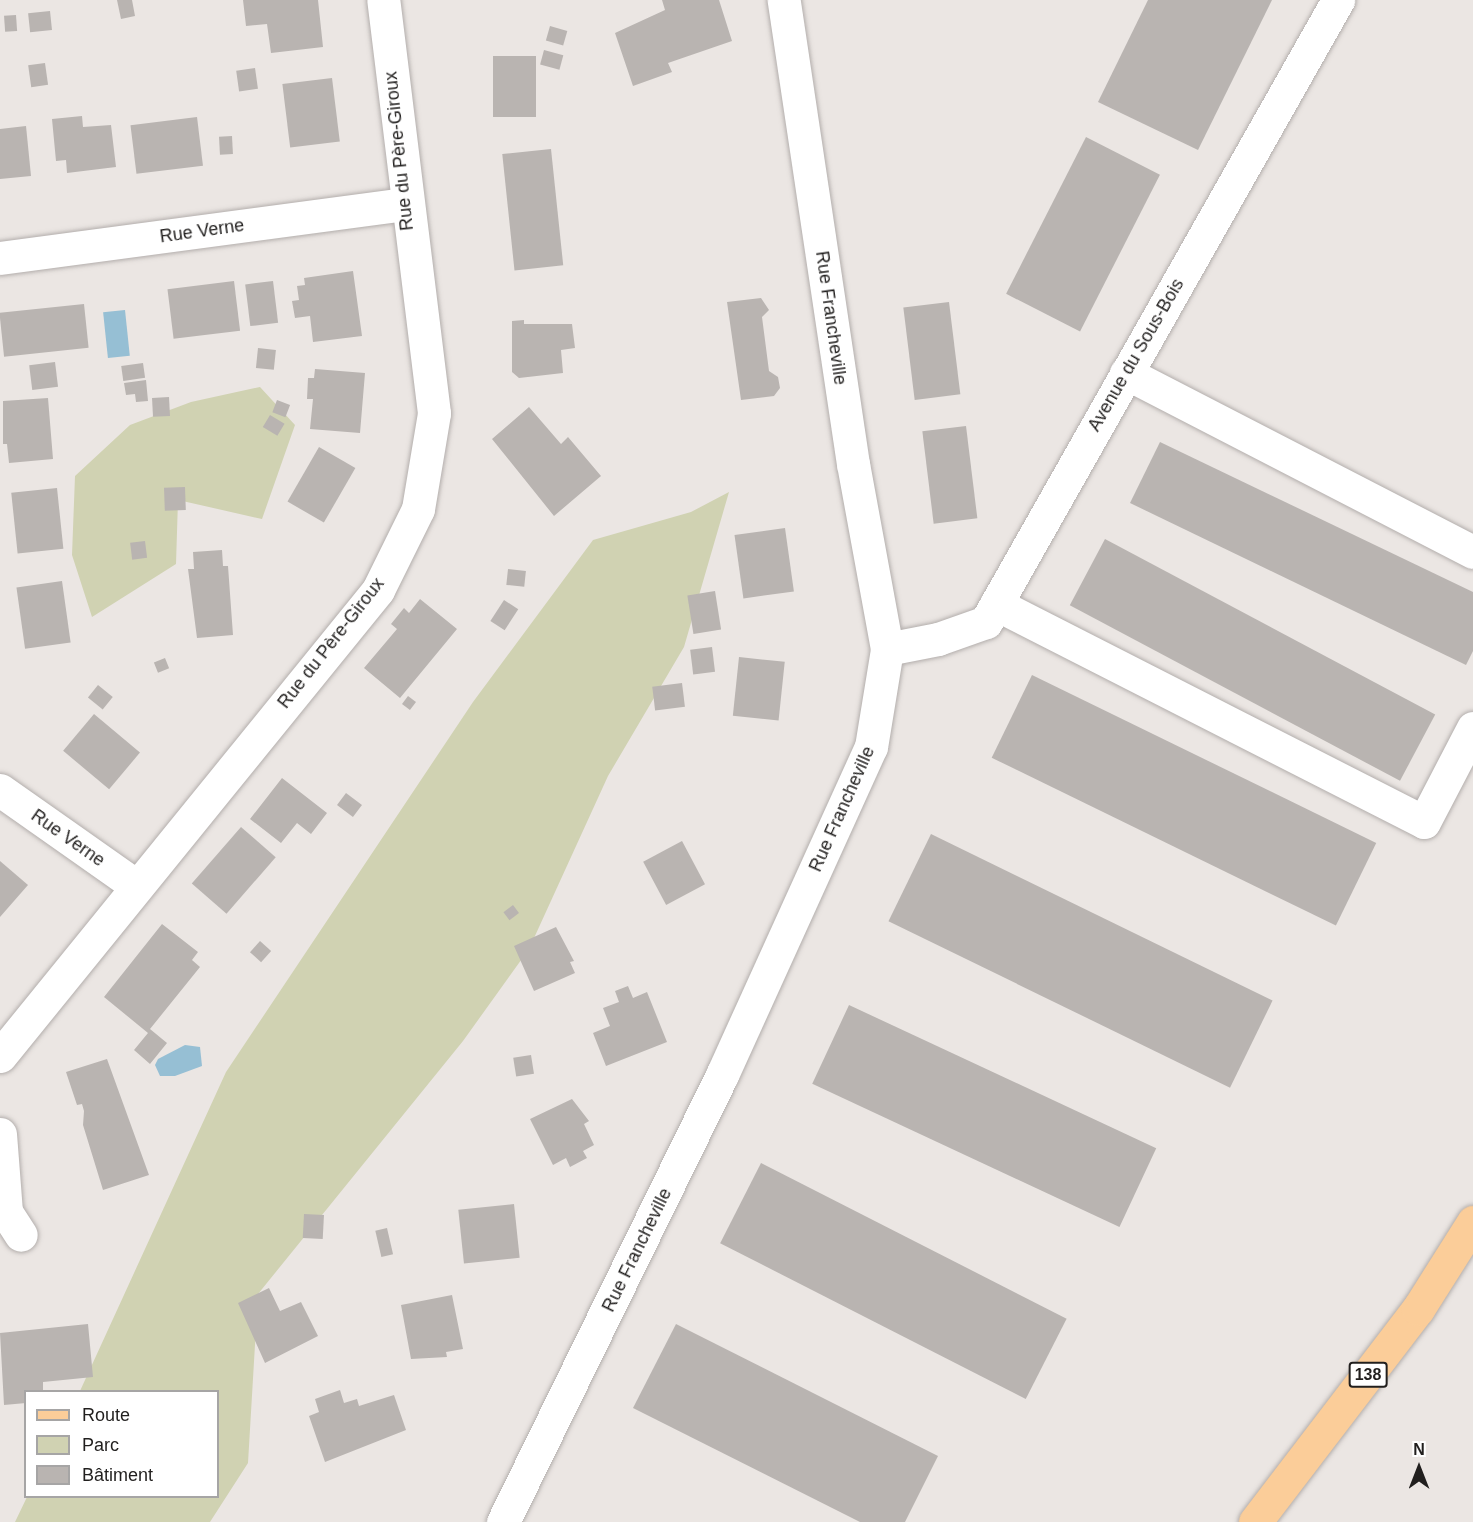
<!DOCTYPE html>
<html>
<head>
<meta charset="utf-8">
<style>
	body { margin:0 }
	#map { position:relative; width:1473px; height:1522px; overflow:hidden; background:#ebe6e3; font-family:Arial,sans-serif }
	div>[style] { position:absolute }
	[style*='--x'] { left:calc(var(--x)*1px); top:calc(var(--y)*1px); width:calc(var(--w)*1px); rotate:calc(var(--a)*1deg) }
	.green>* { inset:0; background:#d0d2b2 }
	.water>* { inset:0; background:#96bfd4; transform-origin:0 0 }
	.building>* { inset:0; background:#b9b4b1; transform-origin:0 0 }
	.roads { filter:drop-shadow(0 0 2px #b3aeac) drop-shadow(0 0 2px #b3aeac) }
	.minor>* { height:33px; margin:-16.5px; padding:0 16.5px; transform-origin:16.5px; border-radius:16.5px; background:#fff }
	.major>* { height:33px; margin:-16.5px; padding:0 16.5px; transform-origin:16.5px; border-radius:16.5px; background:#fbcd99 }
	span { translate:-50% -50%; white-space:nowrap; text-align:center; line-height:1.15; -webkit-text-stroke:4.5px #fff; paint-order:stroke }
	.shield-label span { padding:2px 4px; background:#fff; border:2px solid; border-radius:4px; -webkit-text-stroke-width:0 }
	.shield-label { font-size:16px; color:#211f1e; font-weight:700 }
	.street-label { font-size:18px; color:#211f1e }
	.legend { position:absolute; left:24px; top:1390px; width:195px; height:108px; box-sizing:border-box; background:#fff; border:2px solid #a6a5a5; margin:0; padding:8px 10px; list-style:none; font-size:18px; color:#211f1e }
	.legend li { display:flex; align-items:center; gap:12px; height:30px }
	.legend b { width:30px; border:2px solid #a6a5a5 }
	.north { position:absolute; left:1389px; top:1438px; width:60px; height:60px; -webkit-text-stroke:4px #fff; paint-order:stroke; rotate:0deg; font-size:16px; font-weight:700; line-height:24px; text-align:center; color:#211f1e }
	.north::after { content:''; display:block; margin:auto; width:21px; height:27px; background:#211f1e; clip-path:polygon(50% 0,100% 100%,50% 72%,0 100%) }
</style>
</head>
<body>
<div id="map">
	<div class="green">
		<div style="clip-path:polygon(260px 387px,295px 425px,262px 519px,178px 500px,176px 564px,92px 617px,72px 555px,75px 476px,130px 425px,191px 402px)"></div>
		<div style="clip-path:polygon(729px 492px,684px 647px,608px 776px,529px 949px,463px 1041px,258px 1294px,248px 1463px,210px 1522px,15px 1522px,27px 1497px,218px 1496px,218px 1392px,80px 1391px,226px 1072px,473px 702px,593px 540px,691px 512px)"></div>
	</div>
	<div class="water">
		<div style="left:125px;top:310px;width:46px;height:22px;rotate:84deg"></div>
		<div style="clip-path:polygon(185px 1045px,200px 1047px,202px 1066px,175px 1076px,160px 1076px,155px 1065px,158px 1059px)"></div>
	</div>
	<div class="building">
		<div style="clip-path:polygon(117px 0,132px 0,135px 16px,121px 19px)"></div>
		<div style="clip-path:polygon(243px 0,318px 0,323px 47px,271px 53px,267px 24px,246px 26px)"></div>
		<div style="clip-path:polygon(662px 0,719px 0,732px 41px,668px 63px,672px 72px,633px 86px,615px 33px,665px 10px)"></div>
		<div style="clip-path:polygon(1148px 0,1272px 0,1198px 150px,1098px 102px)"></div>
		<div style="left:50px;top:11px;width:19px;height:22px;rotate:84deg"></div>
		<div style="left:16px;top:15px;width:16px;height:12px;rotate:86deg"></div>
		<div style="left:550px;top:26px;width:18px;height:15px;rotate:16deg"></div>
		<div style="left:544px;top:50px;width:20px;height:15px;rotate:15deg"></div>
		<div style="left:493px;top:56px;width:43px;height:61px"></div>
		<div style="left:45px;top:63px;width:22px;height:17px;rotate:82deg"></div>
		<div style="left:255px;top:68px;width:21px;height:19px;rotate:82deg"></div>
		<div style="left:332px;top:78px;width:64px;height:50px;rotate:83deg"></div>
		<div style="clip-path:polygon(82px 116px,83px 127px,111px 125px,116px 167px,67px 173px,66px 160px,56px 161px,52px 119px)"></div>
		<div style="left:197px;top:117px;width:49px;height:67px;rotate:83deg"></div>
		<div style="clip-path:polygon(26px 126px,31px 176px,0 179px,0 129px)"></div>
		<div style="left:232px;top:136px;width:18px;height:13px;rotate:87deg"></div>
		<div style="left:1086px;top:137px;width:83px;height:176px;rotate:27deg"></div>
		<div style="left:551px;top:149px;width:117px;height:49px;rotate:84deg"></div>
		<div style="clip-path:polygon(353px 271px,362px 336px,313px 342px,310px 316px,295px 318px,292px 301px,299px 300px,297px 286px,305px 285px,304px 278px)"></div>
		<div style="left:234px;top:281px;width:50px;height:67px;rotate:83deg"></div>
		<div style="left:273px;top:281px;width:42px;height:28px;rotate:83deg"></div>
		<div style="clip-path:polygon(761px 298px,769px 310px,762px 317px,769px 371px,778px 377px,780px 388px,774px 396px,741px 400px,727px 302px)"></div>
		<div style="left:949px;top:302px;width:93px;height:46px;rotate:83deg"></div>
		<div style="left:84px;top:304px;width:44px;height:85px;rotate:84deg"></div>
		<div style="clip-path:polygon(524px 320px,524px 324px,572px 324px,575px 348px,561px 350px,563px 373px,519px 378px,512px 372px,512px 321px)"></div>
		<div style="left:258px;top:348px;width:18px;height:20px;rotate:6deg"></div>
		<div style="left:55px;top:362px;width:25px;height:26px;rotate:83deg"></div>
		<div style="left:143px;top:363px;width:15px;height:22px;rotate:82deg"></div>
		<div style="clip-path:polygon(315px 369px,365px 373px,360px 433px,310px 429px,313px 399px,307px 399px,308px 378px,314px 378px)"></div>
		<div style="clip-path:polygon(146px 380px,148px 401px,136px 402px,135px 394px,126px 395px,124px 383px)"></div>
		<div style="left:169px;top:397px;width:19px;height:17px;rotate:87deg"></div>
		<div style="clip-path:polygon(48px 398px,53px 459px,9px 463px,7px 444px,3px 444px,3px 401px)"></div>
		<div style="left:277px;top:400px;width:14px;height:13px;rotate:21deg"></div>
		<div style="clip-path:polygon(529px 407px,561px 444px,568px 437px,601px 476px,554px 516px,492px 439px)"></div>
		<div style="left:270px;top:415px;width:17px;height:14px;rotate:31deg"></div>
		<div style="left:966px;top:426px;width:93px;height:44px;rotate:83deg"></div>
		<div style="clip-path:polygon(1160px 442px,1473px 592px,1473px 651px,1466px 665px,1130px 503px)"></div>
		<div style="left:319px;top:447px;width:42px;height:63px;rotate:30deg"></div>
		<div style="left:185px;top:487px;width:23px;height:21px;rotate:88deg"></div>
		<div style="left:57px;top:488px;width:61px;height:46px;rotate:84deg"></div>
		<div style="left:785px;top:528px;width:64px;height:51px;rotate:82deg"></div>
		<div style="left:1105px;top:539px;width:374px;height:75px;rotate:28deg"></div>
		<div style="left:145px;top:541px;width:17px;height:15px;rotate:83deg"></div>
		<div style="clip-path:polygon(222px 550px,223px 566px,228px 566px,233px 635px,197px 638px,188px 569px,194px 569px,193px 552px)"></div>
		<div style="left:508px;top:569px;width:18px;height:16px;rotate:6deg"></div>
		<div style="left:62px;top:581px;width:62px;height:46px;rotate:82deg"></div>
		<div style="left:715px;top:591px;width:39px;height:28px;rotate:81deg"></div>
		<div style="clip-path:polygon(420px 599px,457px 629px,400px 698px,364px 668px,397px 629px,391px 624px,404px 608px,409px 613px)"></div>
		<div style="left:504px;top:600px;width:17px;height:25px;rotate:33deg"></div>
		<div style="left:712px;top:647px;width:25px;height:22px;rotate:83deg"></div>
		<div style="left:739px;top:657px;width:46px;height:59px;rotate:6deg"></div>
		<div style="left:165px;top:658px;width:11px;height:12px;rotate:68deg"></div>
		<div style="left:1032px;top:675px;width:383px;height:92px;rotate:26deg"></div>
		<div style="left:682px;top:683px;width:24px;height:30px;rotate:83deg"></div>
		<div style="left:98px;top:685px;width:19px;height:16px;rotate:39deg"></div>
		<div style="left:408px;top:696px;width:10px;height:10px;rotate:37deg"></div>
		<div style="left:94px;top:714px;width:60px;height:48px;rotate:40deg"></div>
		<div style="clip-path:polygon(282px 778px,327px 813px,311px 834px,297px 823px,281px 843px,250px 819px)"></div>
		<div style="left:346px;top:793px;width:20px;height:15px;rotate:37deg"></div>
		<div style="left:241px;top:827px;width:46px;height:75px;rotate:41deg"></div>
		<div style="left:931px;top:834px;width:380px;height:97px;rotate:26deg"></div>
		<div style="left:682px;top:841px;width:49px;height:44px;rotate:62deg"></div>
		<div style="clip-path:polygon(0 861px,28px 885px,0 917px)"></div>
		<div style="left:513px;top:905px;width:10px;height:12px;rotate:53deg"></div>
		<div style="clip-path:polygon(162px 924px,198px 952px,192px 960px,200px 967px,150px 1029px,167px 1043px,150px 1064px,134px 1050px,148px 1033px,104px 997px)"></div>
		<div style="clip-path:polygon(556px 927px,574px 961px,570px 962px,575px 973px,534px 991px,514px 946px)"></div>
		<div style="left:260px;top:941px;width:15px;height:15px;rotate:42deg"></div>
		<div style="clip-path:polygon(628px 986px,633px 998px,647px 992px,667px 1042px,606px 1066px,593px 1033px,610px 1026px,603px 1008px,619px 1002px,615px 991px)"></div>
		<div style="left:849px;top:1005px;width:339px;height:87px;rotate:25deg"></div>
		<div style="left:531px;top:1055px;width:19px;height:18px;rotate:81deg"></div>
		<div style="clip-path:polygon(107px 1059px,149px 1175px,103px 1190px,83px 1125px,84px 1111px,82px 1104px,77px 1105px,66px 1072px)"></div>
		<div style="clip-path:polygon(572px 1099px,589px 1121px,584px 1124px,594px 1145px,583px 1151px,587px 1158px,570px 1167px,566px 1158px,553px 1165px,530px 1119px)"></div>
		<div style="left:761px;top:1163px;width:343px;height:90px;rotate:27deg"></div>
		<div style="left:514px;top:1204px;width:54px;height:56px;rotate:84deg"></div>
		<div style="left:304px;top:1214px;width:20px;height:24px;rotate:3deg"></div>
		<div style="left:387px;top:1228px;width:27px;height:12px;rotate:77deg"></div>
		<div style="clip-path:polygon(269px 1288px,280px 1311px,301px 1302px,318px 1336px,265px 1363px,238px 1303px)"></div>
		<div style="clip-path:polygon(452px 1295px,463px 1349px,446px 1352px,447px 1357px,411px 1359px,401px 1305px)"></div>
		<div style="clip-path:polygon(88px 1324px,93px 1377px,43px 1382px,43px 1392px,26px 1392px,26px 1403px,4px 1405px,0 1333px)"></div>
		<div style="clip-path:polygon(676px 1324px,938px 1456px,905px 1522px,860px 1522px,633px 1408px)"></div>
		<div style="clip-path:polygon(340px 1390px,344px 1403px,357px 1399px,359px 1406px,394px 1395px,406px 1430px,325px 1462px,309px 1416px,319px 1412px,315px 1399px)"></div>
	</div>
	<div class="roads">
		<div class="minor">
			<div style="--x:0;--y:258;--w:408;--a:-7.6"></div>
			<div style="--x:1126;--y:373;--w:390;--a:27.3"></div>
			<div style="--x:996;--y:604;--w:480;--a:27"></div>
			<div style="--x:1424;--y:822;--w:106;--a:-62.5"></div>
			<div style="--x:887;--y:649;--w:52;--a:-11.1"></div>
			<div style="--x:938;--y:639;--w:51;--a:-19.5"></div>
			<div style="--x:986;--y:622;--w:715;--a:-60.49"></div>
			<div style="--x:0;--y:790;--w:165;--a:35.1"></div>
			<div style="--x:0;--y:1056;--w:600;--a:-50.95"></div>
			<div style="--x:378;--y:590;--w:90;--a:-63.7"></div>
			<div style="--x:418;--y:509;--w:97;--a:-80.5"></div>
			<div style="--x:434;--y:413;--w:416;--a:-97"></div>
			<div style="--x:0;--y:1134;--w:78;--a:85.6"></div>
			<div style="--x:6;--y:1212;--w:27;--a:57"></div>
			<div style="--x:503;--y:1522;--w:498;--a:-63.9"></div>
			<div style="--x:722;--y:1075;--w:360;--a:-65.6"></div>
			<div style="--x:871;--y:747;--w:99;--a:-80.7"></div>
			<div style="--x:887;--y:649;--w:188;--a:-100.4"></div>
			<div style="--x:853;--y:464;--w:469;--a:-98.5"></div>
		</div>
		<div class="major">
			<div style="--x:1255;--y:1522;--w:268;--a:-52.6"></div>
			<div style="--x:1418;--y:1309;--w:103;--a:-57.7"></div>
		</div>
	</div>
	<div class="shield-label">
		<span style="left:1368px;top:1375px">138</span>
	</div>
	<div class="street-label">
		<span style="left:399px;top:151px;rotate:-96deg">Rue du Père-Giroux</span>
		<span style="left:202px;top:231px;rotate:-8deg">Rue Verne</span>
		<span style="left:831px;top:318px;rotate:82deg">Rue Francheville</span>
		<span style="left:1136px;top:355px;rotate:-60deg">Avenue du Sous-Bois</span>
		<span style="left:331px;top:643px;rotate:-52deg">Rue du Père-Giroux</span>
		<span style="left:842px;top:809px;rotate:-66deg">Rue Francheville</span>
		<span style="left:68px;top:838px;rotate:35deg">Rue Verne</span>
		<span style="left:637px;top:1250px;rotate:-64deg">Rue Francheville</span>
	</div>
	<ul class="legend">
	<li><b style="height:8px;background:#fbcd99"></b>Route</li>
	<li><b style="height:16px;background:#d0d2b2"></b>Parc</li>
	<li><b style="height:16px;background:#b9b4b1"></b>Bâtiment</li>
	</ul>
	<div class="north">N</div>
</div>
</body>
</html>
